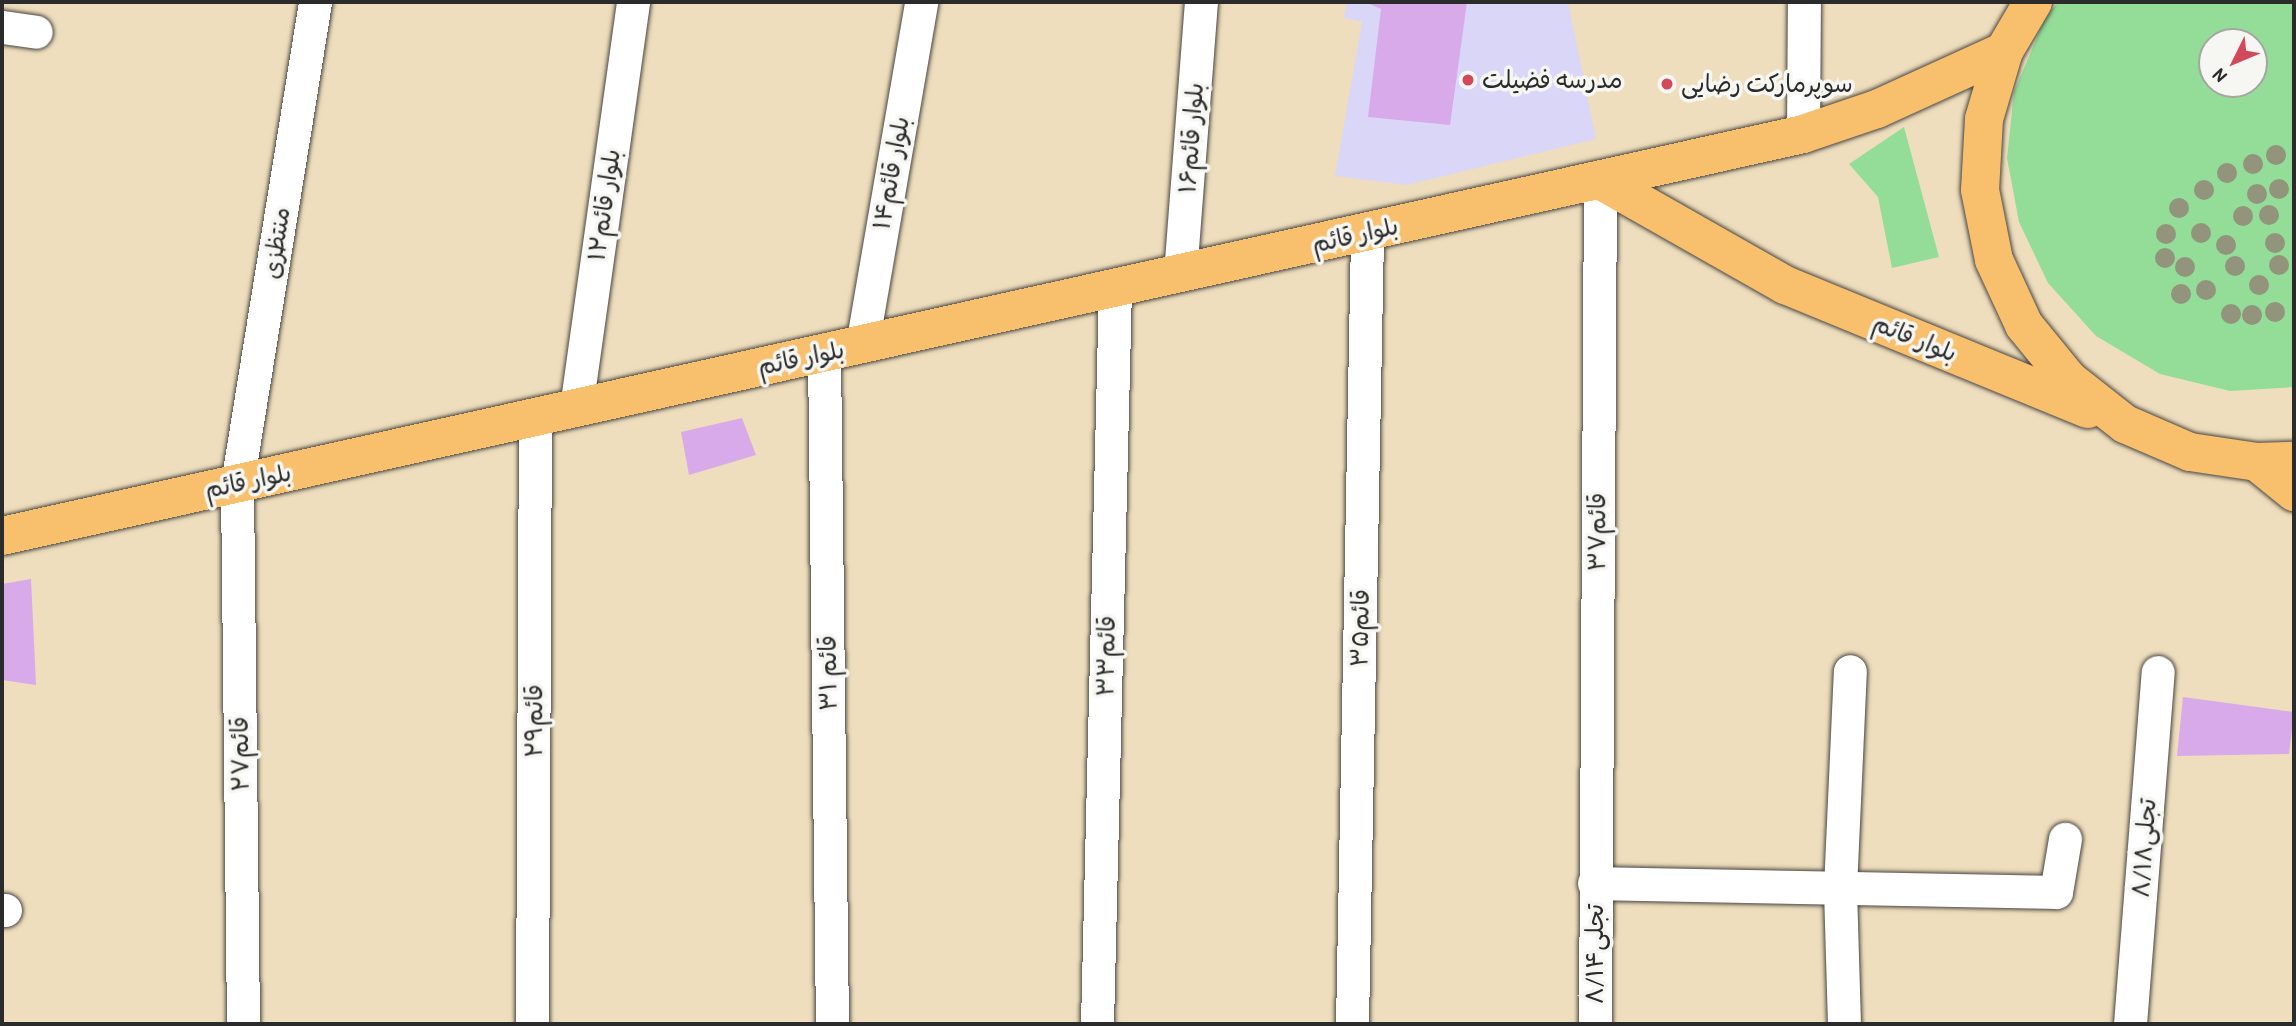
<!DOCTYPE html>
<html>
<head>
<meta charset="utf-8">
<style>
	body { margin:0 }
	#map { position:relative; width:2296px; height:1026px; overflow:hidden; background:#efdebd; font-family:"Patrick Hand","Playpen Sans Arabic",sans-serif }
	div>[style] { position:absolute }
	[style*='--x'] { left:calc(var(--x)*1px); top:calc(var(--y)*1px); width:calc(var(--w)*1px); rotate:calc(var(--a)*1deg) }
	.built>* { inset:0; background:#dad6f7 }
	.green>* { inset:0; background:#93dd99 }
	.building>* { inset:0; background:#d8aaea }
	.roads { filter:drop-shadow(0 0 2px #484641) drop-shadow(0 0 2px #484641) }
	.minor>* { height:33px; margin:-16.5px; padding:0 16.5px; transform-origin:16.5px; border-radius:16.5px; background:#fff }
	.major>* { height:38px; margin:-19px; padding:0 19px; transform-origin:19px; border-radius:19px; background:#f8bf6c }
	.trees>* { width:20px; height:20px; margin:-10px; border-radius:50%; background:#92947c }
	.dots>* { width:19px; height:19px; translate:-50% -50%; box-sizing:border-box; border:4px solid #f6f6f2; border-radius:50% }
	span { translate:-50% -50%; white-space:nowrap; text-align:center; line-height:1.15; -webkit-text-stroke:7px #f6f6f2; paint-order:stroke }
	.poi-label { font-size:24px; color:#2b2b2b }
	.left { translate:0 -50%; text-align:left }
	.street-label { font-size:24px; color:#2b2b2b }
	.frame { position:absolute; inset:0; border:4px solid #2b2b2b; pointer-events:none }
	.north { position:absolute; left:2198px; top:28px; width:70px; height:70px; box-sizing:border-box; background:#f6f6f2; border:2px solid #a5a5a2; border-radius:50%; rotate:227deg; font-size:19px; font-weight:700; line-height:28px; text-align:center; color:#2b2b2b }
	.north::after { content:''; display:block; margin:auto; width:24px; height:32px; background:#d1495b; clip-path:polygon(50% 0,100% 100%,50% 72%,0 100%) }
</style>
</head>
<body>
<div id="map">
	<div class="built">
		<div style="clip-path:polygon(1347px 2px,1568px 2px,1596px 139px,1407px 185px,1335px 176px,1362px 22px,1344px 18px)"></div>
	</div>
	<div class="green">
		<div style="clip-path:polygon(evenodd,2058px 2px,2294px 2px,2294px 387px,2230px 391px,2160px 374px,2096px 336px,2048px 283px,2019px 222px,2007px 158px,2014px 92px,2046px 16px,2058px 2px,2212px 42px,2254px 42px,2254px 84px,2212px 84px,2212px 42px)"></div>
		<div style="clip-path:polygon(1904px 127px,1939px 257px,1892px 268px,1878px 197px,1849px 164px)"></div>
	</div>
	<div class="building">
		<div style="clip-path:polygon(1365px 2px,1467px 2px,1450px 125px,1368px 117px,1381px 9px)"></div>
		<div style="clip-path:polygon(742px 418px,756px 455px,689px 475px,681px 432px)"></div>
		<div style="clip-path:polygon(31px 579px,36px 685px,2px 680px,2px 584px)"></div>
		<div style="clip-path:polygon(2183px 697px,2294px 712px,2289px 754px,2177px 756px)"></div>
	</div>
	<div class="roads">
		<div class="minor">
			<div style="--x:2;--y:27;--w:34;--a:8"></div>
			<div style="--x:1803;--y:134;--w:132;--a:-89.6"></div>
			<div style="--x:1180;--y:274;--w:273;--a:-85.6"></div>
			<div style="--x:862;--y:345;--w:348;--a:-80.2"></div>
			<div style="--x:824;--y:353;--w:671;--a:89.32"></div>
			<div style="--x:576;--y:408;--w:410;--a:-82"></div>
			<div style="--x:1594;--y:883;--w:462;--a:1.1"></div>
			<div style="--x:2056;--y:892;--w:54;--a:-80.4"></div>
			<div style="--x:2;--y:910;--w:3;--a:0"></div>
			<div style="--x:243;--y:1024;--w:540;--a:-90.64"></div>
			<div style="--x:237;--y:484;--w:488;--a:-80.8"></div>
			<div style="--x:532;--y:1024;--w:607;--a:-89.72"></div>
			<div style="--x:1097;--y:1024;--w:736;--a:-88.6"></div>
			<div style="--x:1352;--y:1024;--w:792;--a:-88.91"></div>
			<div style="--x:1595;--y:1024;--w:844;--a:-89.66"></div>
			<div style="--x:1844;--y:1024;--w:136;--a:-91.7"></div>
			<div style="--x:1840;--y:888;--w:217;--a:-87.4"></div>
			<div style="--x:2130;--y:1024;--w:353;--a:-85.5"></div>
		</div>
		<div class="major">
			<div style="--x:2033;--y:2;--w:57;--a:120.6"></div>
			<div style="--x:2004;--y:51;--w:71;--a:106.4"></div>
			<div style="--x:1984;--y:119;--w:71;--a:93.2"></div>
			<div style="--x:1980;--y:190;--w:71;--a:78.7"></div>
			<div style="--x:1994;--y:260;--w:72;--a:65.2"></div>
			<div style="--x:2024;--y:325;--w:71;--a:50.7"></div>
			<div style="--x:2069;--y:380;--w:71;--a:38.2"></div>
			<div style="--x:2125;--y:424;--w:71;--a:23.3"></div>
			<div style="--x:2190;--y:452;--w:68;--a:8.5"></div>
			<div style="--x:2257;--y:462;--w:37;--a:-2"></div>
			<div style="--x:1600;--y:180;--w:213;--a:29.6"></div>
			<div style="--x:1785;--y:285;--w:327;--a:22.3"></div>
			<div style="--x:2257;--y:462;--w:48;--a:39"></div>
			<div style="--x:2;--y:536;--w:1845;--a:-12.58"></div>
			<div style="--x:1803;--y:134;--w:78;--a:-18.7"></div>
			<div style="--x:1877;--y:109;--w:140;--a:-24.5"></div>
		</div>
	</div>
	<div class="trees">
		<div style="left:2276px;top:155px"></div>
		<div style="left:2253px;top:164px"></div>
		<div style="left:2227px;top:173px"></div>
		<div style="left:2279px;top:189px"></div>
		<div style="left:2204px;top:190px"></div>
		<div style="left:2257px;top:194px"></div>
		<div style="left:2179px;top:208px"></div>
		<div style="left:2269px;top:215px"></div>
		<div style="left:2243px;top:216px"></div>
		<div style="left:2201px;top:233px"></div>
		<div style="left:2166px;top:234px"></div>
		<div style="left:2275px;top:243px"></div>
		<div style="left:2226px;top:245px"></div>
		<div style="left:2165px;top:258px"></div>
		<div style="left:2279px;top:265px"></div>
		<div style="left:2235px;top:266px"></div>
		<div style="left:2185px;top:267px"></div>
		<div style="left:2259px;top:285px"></div>
		<div style="left:2206px;top:290px"></div>
		<div style="left:2181px;top:294px"></div>
		<div style="left:2275px;top:312px"></div>
		<div style="left:2231px;top:314px"></div>
		<div style="left:2252px;top:315px"></div>
	</div>
	<div class="dots">
		<div style="left:1468px;top:80px;background:#d1495b"></div>
		<div style="left:1667px;top:84px;background:#d1495b"></div>
	</div>
	<div class="poi-label">
		<span class="left" style="left:1482px;top:80px">مدرسه فضیلت</span>
		<span class="left" style="left:1681px;top:84px">سوپرمارکت رضایی</span>
	</div>
	<div class="street-label">
		<span style="left:1191px;top:138px;rotate:-86deg">بلوار قائم۱۶</span>
		<span style="left:891px;top:173px;rotate:-80deg">بلوار قائم۱۴</span>
		<span style="left:604px;top:205px;rotate:-82deg">بلوار قائم۱۲</span>
		<span style="left:1355px;top:235px;rotate:-13deg">بلوار قائم</span>
		<span style="left:276px;top:243px;rotate:-81deg">منتظزی</span>
		<span style="left:1915px;top:338px;rotate:22deg">بلوار قائم</span>
		<span style="left:801px;top:358px;rotate:-12deg">بلوار قائم</span>
		<span style="left:248px;top:481px;rotate:-12deg">بلوار قائم</span>
		<span style="left:1597px;top:532px;rotate:-90deg">قائم۳۷</span>
		<span style="left:1360px;top:628px;rotate:-89deg">قائم۳۵</span>
		<span style="left:1106px;top:656px;rotate:-89deg">قائم۳۳</span>
		<span style="left:828px;top:673px;rotate:-91deg">قائم ۳۱</span>
		<span style="left:534px;top:721px;rotate:-90deg">قائم۲۹</span>
		<span style="left:240px;top:754px;rotate:-91deg">قائم۲۷</span>
		<span style="left:2144px;top:848px;rotate:-86deg">تجلی۸/۱۸</span>
		<span style="left:1595px;top:954px;rotate:-90deg">تجلی۸‌/۱۴</span>
	</div>
	<div class="frame"></div>
	<div class="north">N</div>
</div>
</body>
</html>
